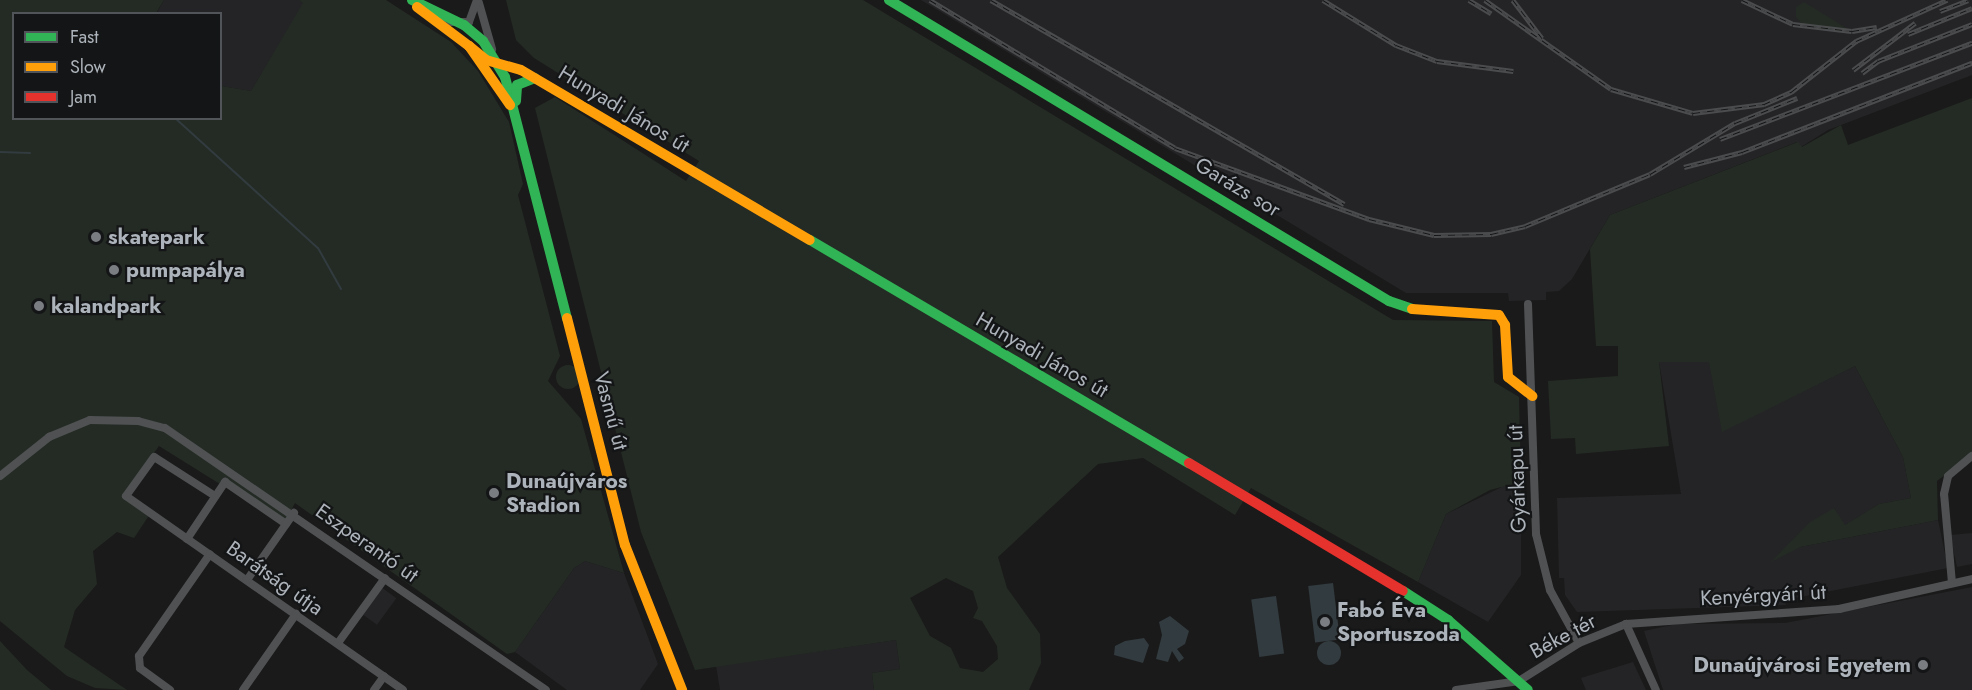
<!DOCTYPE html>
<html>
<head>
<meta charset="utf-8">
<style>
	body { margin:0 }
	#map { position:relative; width:1972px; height:690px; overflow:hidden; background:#1a1a1a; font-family:Jost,sans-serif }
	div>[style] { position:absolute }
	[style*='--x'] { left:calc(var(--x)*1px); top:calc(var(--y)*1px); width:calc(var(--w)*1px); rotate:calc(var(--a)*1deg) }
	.built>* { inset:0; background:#242426; transform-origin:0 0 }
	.green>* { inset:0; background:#242b24 }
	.round { border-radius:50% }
	.water>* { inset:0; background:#323b3f; transform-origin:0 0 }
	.stream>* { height:2px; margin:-1px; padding:0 1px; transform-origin:1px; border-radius:1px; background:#323b3f }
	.street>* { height:8px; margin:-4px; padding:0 4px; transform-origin:4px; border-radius:4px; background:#4f5153 }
	.fast>* { height:10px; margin:-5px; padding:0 5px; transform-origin:5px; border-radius:5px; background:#30b455 }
	.slow>* { height:10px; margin:-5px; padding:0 5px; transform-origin:5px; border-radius:5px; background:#ff9f0a }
	.jam>* { height:10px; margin:-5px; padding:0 5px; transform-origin:5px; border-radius:5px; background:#e5322d }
	.rail>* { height:4.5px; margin-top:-2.25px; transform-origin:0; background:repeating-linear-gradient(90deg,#141516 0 7px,#4b4c4e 0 14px); box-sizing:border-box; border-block:2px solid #4b4c4e }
	.dots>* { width:16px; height:16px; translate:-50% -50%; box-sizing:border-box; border:3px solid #141516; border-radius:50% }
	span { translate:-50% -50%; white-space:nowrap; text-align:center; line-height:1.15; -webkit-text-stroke:4.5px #141516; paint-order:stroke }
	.street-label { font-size:21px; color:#adb3ba }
	.poi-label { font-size:21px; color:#adb3ba; font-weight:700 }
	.left { translate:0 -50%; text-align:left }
	.right { translate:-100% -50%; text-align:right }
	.legend { position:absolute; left:12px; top:12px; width:210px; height:108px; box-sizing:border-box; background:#141516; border:2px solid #515458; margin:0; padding:8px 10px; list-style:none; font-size:18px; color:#adb3ba }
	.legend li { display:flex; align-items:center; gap:12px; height:30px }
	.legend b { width:30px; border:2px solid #515458 }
</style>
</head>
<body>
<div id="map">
	<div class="built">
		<div style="clip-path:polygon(164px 0,299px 0,304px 3px,251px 91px,221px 86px,220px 14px,156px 14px)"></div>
		<div style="clip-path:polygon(921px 0,1972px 0,1972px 75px,1828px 130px,1801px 147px,1797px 142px,1610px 215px,1572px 279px,1559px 291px,1546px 292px,1546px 300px,1509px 301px,1508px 293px,1406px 293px)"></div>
		<div style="clip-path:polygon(1659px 362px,1719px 362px,1728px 428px,1855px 366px,1903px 457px,1911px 498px,1879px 504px,1844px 526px,1834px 508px,1800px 547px,1938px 520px,1948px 568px,1785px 600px,1786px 605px,1577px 612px,1565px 595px,1564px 578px,1559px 578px,1557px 498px,1681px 494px)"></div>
		<div style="clip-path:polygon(1512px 482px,1521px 482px,1521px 575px,1488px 622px,1418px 582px,1446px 514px)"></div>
		<div style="clip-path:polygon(1972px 533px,1972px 564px,1957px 567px,1950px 535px)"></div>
		<div style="clip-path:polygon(585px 561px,624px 573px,658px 664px,640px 690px,567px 690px,515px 652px,574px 568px)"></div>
		<div style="left:381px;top:587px;width:19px;height:33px;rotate:36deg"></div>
		<div style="clip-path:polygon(1972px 587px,1972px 690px,1663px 690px,1644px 631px,1677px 624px,1785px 623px)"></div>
		<div style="clip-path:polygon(896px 640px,900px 669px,872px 673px,874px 690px,720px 690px,716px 666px)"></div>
		<div style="clip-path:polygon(1633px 662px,1646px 690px,1586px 690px,1581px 678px)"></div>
	</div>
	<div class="green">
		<div style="clip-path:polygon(0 0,164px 0,156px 13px,14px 14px,14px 118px,220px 118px,221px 86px,251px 91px,303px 3px,299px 0,386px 0,451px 42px,478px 71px,509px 122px,523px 184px,518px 195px,560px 356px,548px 381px,581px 419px,624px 573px,585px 561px,574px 568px,515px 652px,507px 654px,295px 503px,284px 524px,159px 446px,123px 495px,150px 514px,134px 538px,117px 532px,93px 551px,97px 584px,75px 610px,64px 647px,127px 690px,95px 688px,67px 676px,0 621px)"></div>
		<div style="clip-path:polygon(evenodd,506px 0,863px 0,1393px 320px,1492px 321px,1494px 382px,1519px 397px,1521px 482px,1490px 490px,1446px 514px,1418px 582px,1251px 488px,1235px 515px,1143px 458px,1098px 464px,998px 557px,1007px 588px,1040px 634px,1041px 663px,1029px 690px,874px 690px,872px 673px,900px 669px,896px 640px,695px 670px,641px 532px,535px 108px,555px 97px,686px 181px,699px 161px,534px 58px,516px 40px,506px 0,946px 578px,973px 591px,978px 608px,973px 618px,982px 621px,997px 646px,998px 659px,983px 672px,960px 668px,951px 648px,930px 636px,910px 598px,946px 578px)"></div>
		<div style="clip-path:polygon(1804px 2px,1846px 28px,1847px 33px,1805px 27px,1796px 17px,1796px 7px)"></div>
		<div style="clip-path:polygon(1972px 98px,1972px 454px,1937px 481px,1938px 520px,1800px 547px,1771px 562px,1809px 523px,1834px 508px,1845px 525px,1879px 504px,1911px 498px,1903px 457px,1855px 366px,1722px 432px,1709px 362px,1659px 362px,1669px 446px,1576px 454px,1575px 438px,1551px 439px,1548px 381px,1618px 376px,1618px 346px,1596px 346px,1590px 249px,1610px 215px,1798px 142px,1802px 147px,1841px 125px,1848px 145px)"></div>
		<div class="round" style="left:556px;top:365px;width:24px;height:24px"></div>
		<div style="clip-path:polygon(0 641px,27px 670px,51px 690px,0 690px)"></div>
	</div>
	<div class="water">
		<div style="left:1333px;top:583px;width:57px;height:25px;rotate:83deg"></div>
		<div style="left:1276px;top:596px;width:58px;height:25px;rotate:82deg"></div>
		<div style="clip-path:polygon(1170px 616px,1189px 631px,1185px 644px,1177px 649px,1184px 658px,1179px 662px,1172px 651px,1168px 662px,1156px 659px,1162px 635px,1159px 622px)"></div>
		<div style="clip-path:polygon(1144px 638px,1149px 645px,1143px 663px,1114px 655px,1115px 646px,1125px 641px)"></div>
		<div class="round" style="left:1317px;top:641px;width:24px;height:24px"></div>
	</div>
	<div class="stream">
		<div style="--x:175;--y:118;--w:193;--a:42.3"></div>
		<div style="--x:318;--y:248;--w:47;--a:60.7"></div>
		<div style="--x:0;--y:152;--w:30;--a:2"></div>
	</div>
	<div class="street">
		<div style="--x:479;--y:3;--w:48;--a:74.2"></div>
		<div style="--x:443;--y:22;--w:26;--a:0"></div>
		<div style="--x:469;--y:22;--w:23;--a:-70"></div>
		<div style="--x:1528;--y:304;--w:230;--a:88"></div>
		<div style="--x:1536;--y:534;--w:58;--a:76"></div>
		<div style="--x:1550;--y:590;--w:60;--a:61.3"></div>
		<div style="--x:0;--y:476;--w:63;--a:-38.5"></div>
		<div style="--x:49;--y:437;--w:44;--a:-22.5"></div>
		<div style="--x:90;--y:420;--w:48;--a:1.2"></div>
		<div style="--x:138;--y:421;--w:28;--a:15"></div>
		<div style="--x:165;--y:428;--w:462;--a:34.5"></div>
		<div style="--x:215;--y:496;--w:72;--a:-147.4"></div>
		<div style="--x:154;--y:457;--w:48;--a:125.7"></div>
		<div style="--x:126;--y:496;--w:338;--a:35"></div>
		<div style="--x:187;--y:539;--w:69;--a:-56.3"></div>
		<div style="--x:225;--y:482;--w:74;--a:34.5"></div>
		<div style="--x:247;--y:580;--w:82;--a:-55"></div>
		<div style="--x:1952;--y:583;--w:89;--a:-95.1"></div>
		<div style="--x:1944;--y:494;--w:18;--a:-77"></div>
		<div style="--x:1948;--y:476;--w:31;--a:-40"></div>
		<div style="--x:1626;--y:624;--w:72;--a:65.6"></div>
		<div style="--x:338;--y:643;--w:80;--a:-54.1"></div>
		<div style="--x:170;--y:690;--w:37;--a:-144"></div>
		<div style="--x:140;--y:668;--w:12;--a:-95"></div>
		<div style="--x:139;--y:656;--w:124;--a:-55.2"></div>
		<div style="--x:243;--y:690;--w:93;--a:-55.1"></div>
		<div style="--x:374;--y:690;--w:17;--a:-54"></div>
		<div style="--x:1456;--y:690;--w:64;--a:-8.1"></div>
		<div style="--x:1519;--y:681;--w:71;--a:-32.3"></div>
		<div style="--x:1579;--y:643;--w:51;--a:-22"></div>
		<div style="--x:1626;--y:624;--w:214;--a:-4"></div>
		<div style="--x:1839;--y:609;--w:136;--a:-12.7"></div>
	</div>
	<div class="fast">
		<div style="--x:412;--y:0;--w:58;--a:25.7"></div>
		<div style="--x:464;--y:25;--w:25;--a:40"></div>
		<div style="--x:483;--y:41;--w:42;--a:58.6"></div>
		<div style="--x:505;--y:77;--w:249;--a:75.6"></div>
		<div style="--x:889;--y:0;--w:584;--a:31.05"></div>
		<div style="--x:1389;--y:301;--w:24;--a:19"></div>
		<div style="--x:516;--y:101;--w:16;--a:-86"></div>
		<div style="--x:517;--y:85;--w:19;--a:-21"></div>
		<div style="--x:810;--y:240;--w:440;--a:30.5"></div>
		<div style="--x:1403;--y:591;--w:54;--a:32.8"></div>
		<div style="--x:1448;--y:620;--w:106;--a:41.2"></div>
	</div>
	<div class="slow">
		<div style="--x:417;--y:7;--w:65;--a:36.9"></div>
		<div style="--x:469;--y:46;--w:72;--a:55.2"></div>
		<div style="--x:469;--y:46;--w:22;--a:39"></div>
		<div style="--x:486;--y:60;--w:36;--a:16"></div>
		<div style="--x:521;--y:70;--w:335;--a:30.5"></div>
		<div style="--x:1412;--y:309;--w:87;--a:3.9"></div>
		<div style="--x:1499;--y:315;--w:12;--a:59"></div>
		<div style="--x:1505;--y:325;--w:52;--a:86.7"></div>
		<div style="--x:1508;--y:377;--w:31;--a:38"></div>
		<div style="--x:567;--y:318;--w:234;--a:75.7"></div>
		<div style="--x:625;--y:545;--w:156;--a:68.5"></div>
	</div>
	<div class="jam">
		<div style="--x:1189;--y:463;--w:249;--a:30.9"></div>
	</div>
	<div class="rail">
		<div style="--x:930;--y:0;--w:286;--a:31.1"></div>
		<div style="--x:1175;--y:148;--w:207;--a:20.1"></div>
		<div style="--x:1369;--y:219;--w:67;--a:13.8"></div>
		<div style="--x:1434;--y:235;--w:57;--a:-1"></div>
		<div style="--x:1491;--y:234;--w:35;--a:-13"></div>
		<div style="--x:1525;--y:226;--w:135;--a:-22.6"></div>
		<div style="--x:1650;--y:174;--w:99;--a:-31"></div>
		<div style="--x:1735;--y:123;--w:67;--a:-22"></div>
		<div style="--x:991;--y:0;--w:408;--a:30"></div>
		<div style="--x:1323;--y:0;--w:86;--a:31.7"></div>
		<div style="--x:1396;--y:45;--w:44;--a:21.3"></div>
		<div style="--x:1437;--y:61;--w:77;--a:7.5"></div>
		<div style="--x:1469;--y:0;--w:26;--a:31"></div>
		<div style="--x:1485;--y:0;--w:154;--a:35.2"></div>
		<div style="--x:1611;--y:89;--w:85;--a:16.3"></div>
		<div style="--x:1693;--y:113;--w:72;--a:-7.2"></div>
		<div style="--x:1764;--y:104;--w:30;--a:-24"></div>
		<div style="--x:1791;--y:92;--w:83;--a:-38.1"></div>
		<div style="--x:1856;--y:41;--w:100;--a:-24.3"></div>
		<div style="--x:1513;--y:0;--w:48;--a:52.7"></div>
		<div style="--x:1742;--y:0;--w:56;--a:25.2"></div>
		<div style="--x:1793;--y:24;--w:59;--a:6.8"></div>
		<div style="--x:1852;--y:31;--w:25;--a:-9"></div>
		<div style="--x:1940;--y:11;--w:30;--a:-21"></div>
		<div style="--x:1908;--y:34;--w:69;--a:-22.1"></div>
		<div style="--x:1853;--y:70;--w:78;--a:-37.2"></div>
		<div style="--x:1862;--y:73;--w:20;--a:-37"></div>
		<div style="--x:1878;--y:61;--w:101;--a:-21.5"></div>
		<div style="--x:1720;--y:139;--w:270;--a:-20.9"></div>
		<div style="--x:1684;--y:167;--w:60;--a:-14.5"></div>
		<div style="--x:1742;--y:152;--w:247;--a:-21.2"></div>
	</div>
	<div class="dots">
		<div style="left:96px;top:237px;background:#7a7d82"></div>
		<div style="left:114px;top:270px;background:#7a7d82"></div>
		<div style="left:39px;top:306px;background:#7a7d82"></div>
		<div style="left:494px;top:493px;background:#7a7d82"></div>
		<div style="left:1325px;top:622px;background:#7a7d82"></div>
		<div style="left:1923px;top:665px;background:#7a7d82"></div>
	</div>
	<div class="street-label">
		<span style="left:624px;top:109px;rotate:31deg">Hunyadi János út</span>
		<span style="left:1238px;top:187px;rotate:31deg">Garázs sor</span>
		<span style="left:1042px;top:355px;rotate:30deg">Hunyadi János út</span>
		<span style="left:611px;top:411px;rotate:75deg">Vasmű út</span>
		<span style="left:1517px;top:479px;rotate:-92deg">Gyárkapu út</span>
		<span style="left:367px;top:543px;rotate:35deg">Eszperantó út</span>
		<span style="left:275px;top:578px;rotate:35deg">Barátság útja</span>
		<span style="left:1763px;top:595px;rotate:-3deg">Kenyérgyári út</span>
		<span style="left:1563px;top:636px;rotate:-28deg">Béke tér</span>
	</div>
	<div class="poi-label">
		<span class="left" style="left:108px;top:237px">skatepark</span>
		<span class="left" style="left:126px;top:270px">pumpapálya</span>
		<span class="left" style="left:51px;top:306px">kalandpark</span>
		<span class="left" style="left:506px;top:493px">Dunaújváros<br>Stadion</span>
		<span class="left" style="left:1337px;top:622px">Fabó Éva<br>Sportuszoda</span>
		<span class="right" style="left:1911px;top:665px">Dunaújvárosi Egyetem</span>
	</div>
	<ul class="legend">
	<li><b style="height:8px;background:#30b455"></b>Fast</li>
	<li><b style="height:8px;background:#ff9f0a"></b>Slow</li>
	<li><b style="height:8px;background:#e5322d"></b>Jam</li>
	</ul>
</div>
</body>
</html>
